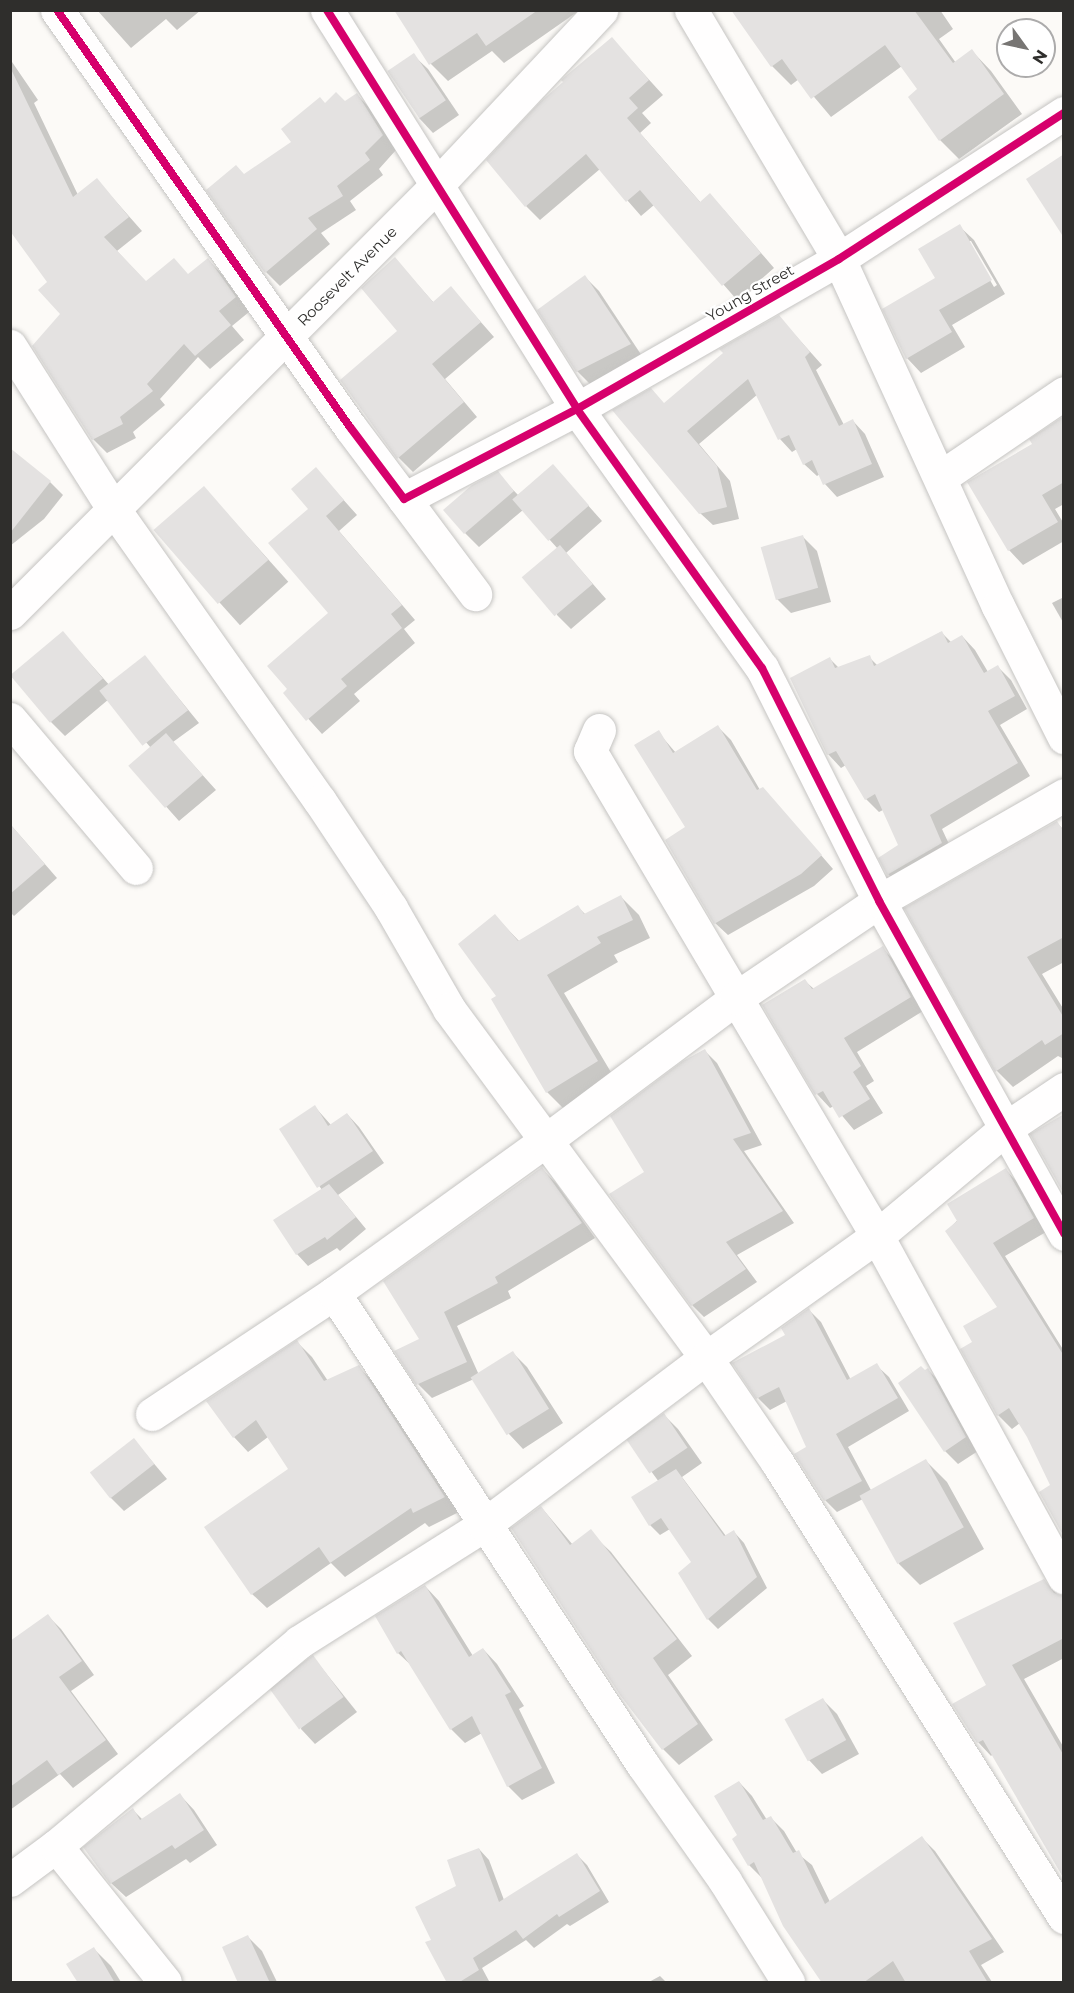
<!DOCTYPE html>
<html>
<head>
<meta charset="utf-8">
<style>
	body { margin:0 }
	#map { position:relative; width:1074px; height:1993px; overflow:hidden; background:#fcfaf7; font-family:Montserrat,sans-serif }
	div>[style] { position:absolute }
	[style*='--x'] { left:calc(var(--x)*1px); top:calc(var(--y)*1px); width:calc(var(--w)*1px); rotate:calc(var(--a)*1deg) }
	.shadow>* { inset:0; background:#0003; transform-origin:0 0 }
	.building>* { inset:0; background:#e4e2e1; transform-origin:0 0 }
	.roads { filter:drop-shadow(0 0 2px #c5c4c2) drop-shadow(0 0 2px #c5c4c2) }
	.minor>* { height:33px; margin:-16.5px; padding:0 16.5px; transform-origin:16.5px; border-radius:16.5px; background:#fffefe }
	.major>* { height:33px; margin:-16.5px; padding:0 16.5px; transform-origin:16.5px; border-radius:16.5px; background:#fffefe }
	.cycleway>* { height:8px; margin:-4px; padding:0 4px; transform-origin:4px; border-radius:4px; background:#d6006c }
	span { translate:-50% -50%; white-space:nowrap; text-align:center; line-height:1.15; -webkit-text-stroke:4.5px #fff; paint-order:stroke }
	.street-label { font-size:15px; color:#2f2e2c }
	.frame { position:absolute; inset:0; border:12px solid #2f2e2c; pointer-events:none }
	.north { position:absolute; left:996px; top:18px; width:60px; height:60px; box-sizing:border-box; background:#fff; border:2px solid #acabab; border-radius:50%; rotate:123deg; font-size:16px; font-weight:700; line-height:24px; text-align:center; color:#2f2e2c }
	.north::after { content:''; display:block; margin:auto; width:21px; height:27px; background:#777573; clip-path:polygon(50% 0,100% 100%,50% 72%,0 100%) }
</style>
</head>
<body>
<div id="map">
	<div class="shadow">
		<div style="clip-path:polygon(97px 10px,201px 10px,177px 30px,166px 19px,131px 48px)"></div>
		<div style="clip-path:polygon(409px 10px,580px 10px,504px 63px,492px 51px,448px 81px,431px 64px)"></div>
		<div style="clip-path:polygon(733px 10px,940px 10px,953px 29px,939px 39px,956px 63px,972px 51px,991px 71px,1022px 114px,959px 159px,940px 140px,919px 90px,902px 66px,831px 117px,799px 79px,791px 85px,772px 66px)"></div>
		<div style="clip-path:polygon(612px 39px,663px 95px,642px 113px,651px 123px,640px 133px,701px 203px,724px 210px,774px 268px,737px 300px,654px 205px,641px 216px,600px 169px,540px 220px,526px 206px)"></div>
		<div style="clip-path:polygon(413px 55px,428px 69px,459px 115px,433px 133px,419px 118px)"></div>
		<div style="clip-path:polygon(10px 59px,38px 100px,34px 103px,78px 195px,97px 180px,142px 231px,117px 251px,147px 283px,189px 275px,208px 260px,222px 274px,249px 312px,232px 326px,244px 340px,210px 369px,198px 357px,160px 399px,165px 405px,133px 432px,136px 438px,107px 453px,93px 439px,62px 314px,49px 282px,10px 211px)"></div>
		<div style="clip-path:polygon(357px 95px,371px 109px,396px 150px,379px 169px,383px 175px,350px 201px,356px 210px,321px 233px,330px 244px,280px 286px,266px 272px,245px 176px,293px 142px,326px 105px,345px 103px)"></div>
		<div style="clip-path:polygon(evenodd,959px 226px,974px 240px,1005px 294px,952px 325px,965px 347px,921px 373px,907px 358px,959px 226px,967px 241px,971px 241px,997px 285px,994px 287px,967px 241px)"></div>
		<div style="clip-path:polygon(395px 259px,434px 303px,451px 288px,494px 337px,445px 379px,477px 417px,413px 472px,399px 458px,342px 380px,399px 331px)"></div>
		<div style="clip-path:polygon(585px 277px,599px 291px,644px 359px,591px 385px,577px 371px)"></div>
		<div style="clip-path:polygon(779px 317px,822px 365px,816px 370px,844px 425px,853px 421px,865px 434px,884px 477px,837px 497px,825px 484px,820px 474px,817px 476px,804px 464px,797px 449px,792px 452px,780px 439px,758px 394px,699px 444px,730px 481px,739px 519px,713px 525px,700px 513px,665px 405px)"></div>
		<div style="clip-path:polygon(1064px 418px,1064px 504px,1055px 509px,1064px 524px,1064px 541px,1023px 565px,1009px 550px,969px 482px,1034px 444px)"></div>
		<div style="clip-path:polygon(10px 457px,50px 482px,63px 495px,44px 519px,10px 546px)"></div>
		<div style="clip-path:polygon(553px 466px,602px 521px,566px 553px,606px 599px,571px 629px,557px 615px,558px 549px,523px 510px,479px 547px,465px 533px,497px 473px,518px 495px)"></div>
		<div style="clip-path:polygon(316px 469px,357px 515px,339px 531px,415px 620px,404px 629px,415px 643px,354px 694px,360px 701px,322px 734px,285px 693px,330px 613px,310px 509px)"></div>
		<div style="left:204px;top:488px;width:126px;height:65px;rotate:48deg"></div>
		<div style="clip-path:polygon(803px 537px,817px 551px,831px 602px,791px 613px,777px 599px)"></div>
		<div style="clip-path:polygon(1064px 597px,1064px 624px,1052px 603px)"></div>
		<div style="clip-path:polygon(941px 632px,952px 643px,962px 636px,975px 650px,988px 672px,998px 667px,1011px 680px,1027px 709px,1000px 725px,1030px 776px,942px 829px,955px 857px,901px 887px,888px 874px,900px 845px,883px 810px,879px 812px,866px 799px,846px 765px,841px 768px,828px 754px,830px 659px,839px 668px,869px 657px,878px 666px)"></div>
		<div style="clip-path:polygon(63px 633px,111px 687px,145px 657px,199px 723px,173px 742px,216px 790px,179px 821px,130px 766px,151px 748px,109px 699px,65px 736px,51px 722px)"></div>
		<div style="clip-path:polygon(718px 727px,731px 740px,760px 790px,775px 802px,833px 869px,814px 886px,728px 935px,715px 923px,658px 732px,676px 753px)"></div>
		<div style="clip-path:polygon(1057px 823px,1064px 830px,1064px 962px,1042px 974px,1064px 1010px,1064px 1059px,1058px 1056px,1013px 1087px,997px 1071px,906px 909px)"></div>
		<div style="clip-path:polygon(10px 824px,57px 878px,14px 916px,10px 912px)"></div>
		<div style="clip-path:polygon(621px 897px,639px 915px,650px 938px,614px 955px,618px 962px,564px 993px,615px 1079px,565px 1110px,547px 1092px,498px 997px,495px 916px,520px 942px,578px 907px,586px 915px)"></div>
		<div style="clip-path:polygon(882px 948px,896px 962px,923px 1011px,857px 1052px,874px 1081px,866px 1086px,883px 1113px,854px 1130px,834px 1106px,830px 1108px,817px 1094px,764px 1006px,805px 981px,814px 989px)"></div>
		<div style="clip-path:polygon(705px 1051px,717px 1063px,762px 1145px,744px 1151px,794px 1223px,737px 1255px,757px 1282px,704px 1317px,692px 1305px,646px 1173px)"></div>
		<div style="clip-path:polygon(315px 1107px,331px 1125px,347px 1114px,359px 1127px,384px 1163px,338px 1195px,366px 1229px,340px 1251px,337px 1248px,308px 1266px,297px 1254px,322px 1190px,281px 1130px)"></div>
		<div style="clip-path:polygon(542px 1169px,556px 1183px,595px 1238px,508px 1291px,511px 1298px,457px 1326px,479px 1375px,513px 1353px,527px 1367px,563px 1423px,523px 1449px,509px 1434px,474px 1379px,432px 1398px,418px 1384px,422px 1340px)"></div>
		<div style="clip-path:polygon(1006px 1170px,1019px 1184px,1046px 1232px,1005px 1256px,1064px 1351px,1064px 1534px,1052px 1485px,1028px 1436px,1020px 1423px,1012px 1429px,998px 1415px,962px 1350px,975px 1343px,999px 1308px,947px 1231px)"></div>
		<div style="clip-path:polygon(809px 1310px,821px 1322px,851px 1380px,876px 1365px,889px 1377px,909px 1411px,848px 1447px,872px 1492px,926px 1461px,947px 1482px,984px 1549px,920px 1585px,899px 1564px,863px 1499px,837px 1512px,825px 1500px,808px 1448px,787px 1401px,770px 1410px,758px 1398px,787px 1336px)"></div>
		<div style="clip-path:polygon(297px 1342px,312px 1357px,328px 1381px,358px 1367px,373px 1381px,459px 1512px,429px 1527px,425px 1523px,345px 1577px,331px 1563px,267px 1608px,252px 1594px,290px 1469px,268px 1437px,248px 1452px,234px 1437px)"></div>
		<div style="clip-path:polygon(928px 1370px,941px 1383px,978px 1451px,958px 1464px,945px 1451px,925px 1371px)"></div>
		<div style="clip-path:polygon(664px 1415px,678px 1429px,702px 1463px,682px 1477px,726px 1536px,734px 1532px,744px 1543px,767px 1588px,718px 1629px,708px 1619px,693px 1562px,670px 1529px,660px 1535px,650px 1525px,659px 1482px,629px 1441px)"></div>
		<div style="clip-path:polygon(134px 1440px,167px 1479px,124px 1511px,110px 1497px)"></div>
		<div style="clip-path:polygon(541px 1507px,573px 1545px,594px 1536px,611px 1552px,692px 1656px,668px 1675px,713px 1740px,679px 1765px,663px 1749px)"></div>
		<div style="clip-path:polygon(1044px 1581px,1058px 1595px,1064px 1597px,1064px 1658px,1024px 1679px,1064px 1748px,1064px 1878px,993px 1754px,991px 1756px,978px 1742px,988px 1686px)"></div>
		<div style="clip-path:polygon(425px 1586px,439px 1601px,473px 1656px,483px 1649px,497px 1664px,524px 1706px,519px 1709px,555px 1783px,522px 1800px,508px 1786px,482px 1733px,465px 1743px,451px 1729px,413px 1667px,398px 1653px,377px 1617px)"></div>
		<div style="clip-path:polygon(48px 1616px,61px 1629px,94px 1675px,71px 1691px,118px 1754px,73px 1788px,60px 1774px,10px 1810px,10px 1718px)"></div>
		<div style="clip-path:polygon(313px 1657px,357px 1712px,315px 1744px,301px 1729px)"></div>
		<div style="clip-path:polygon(823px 1700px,837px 1714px,859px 1754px,822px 1774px,808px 1759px)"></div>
		<div style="clip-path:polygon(739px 1782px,752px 1796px,767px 1820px,771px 1818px,784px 1831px,797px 1853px,812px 1865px,830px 1902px,922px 1838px,935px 1851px,1004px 1952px,981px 1965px,992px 1982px,831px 1982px,762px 1878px,749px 1865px,739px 1836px)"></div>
		<div style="clip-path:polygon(180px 1795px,194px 1810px,217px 1845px,190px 1863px,186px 1859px,126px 1897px,111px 1883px,133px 1810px,143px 1820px)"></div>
		<div style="clip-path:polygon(479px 1849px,489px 1860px,504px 1900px,577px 1855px,587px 1865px,609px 1902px,570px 1926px,567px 1924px,534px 1948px,526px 1940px,482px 1968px,489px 1981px,486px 1982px,449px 1982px,433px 1940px)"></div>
		<div style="clip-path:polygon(248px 1937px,262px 1951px,277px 1982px,240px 1982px)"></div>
		<div style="clip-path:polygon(94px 1949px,111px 1966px,121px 1982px,79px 1982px)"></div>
		<div style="clip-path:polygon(660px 1976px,666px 1982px,649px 1982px)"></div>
	</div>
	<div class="building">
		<div style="clip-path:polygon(394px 10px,538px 10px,486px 46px,477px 33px,429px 65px)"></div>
		<div style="clip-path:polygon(731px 10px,914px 10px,953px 63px,972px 49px,1004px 94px,939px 141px,908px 97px,917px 89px,885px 45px,811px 99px,782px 59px,771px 67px)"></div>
		<div style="clip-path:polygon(612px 37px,649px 80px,629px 98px,638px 108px,627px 118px,700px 202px,710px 193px,761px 253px,722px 286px,640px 190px,626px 202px,586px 154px,525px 207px,486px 160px,540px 102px,563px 82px,561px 80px)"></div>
		<div style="left:414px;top:53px;width:57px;height:32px;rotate:56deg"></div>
		<div style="clip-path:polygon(10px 67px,73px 197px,97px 178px,129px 217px,104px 237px,146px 281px,174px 258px,188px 274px,208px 258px,236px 297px,219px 311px,231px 325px,195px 356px,184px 344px,147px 384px,153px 391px,120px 417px,123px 424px,92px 440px,32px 346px,60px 314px,38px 290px,47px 282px,10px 231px)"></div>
		<div style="clip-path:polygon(336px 92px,345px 101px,357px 93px,383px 135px,365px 153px,370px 160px,337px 186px,343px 196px,308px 218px,317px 229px,265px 273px,206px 190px,236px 165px,244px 174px,291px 142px,281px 129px,320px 97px,325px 103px)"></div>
		<div style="clip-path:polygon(1064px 154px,1064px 238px,1026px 179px)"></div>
		<div style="clip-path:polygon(960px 224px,992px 280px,939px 310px,952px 332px,906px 359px,882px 309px,935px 278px,918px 249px)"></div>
		<div style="clip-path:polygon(395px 257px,433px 302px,451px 286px,481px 322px,432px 364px,464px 402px,397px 459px,340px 380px,397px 331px,361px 288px)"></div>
		<div style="clip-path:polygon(585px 275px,631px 344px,576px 372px,537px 310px)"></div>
		<div style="clip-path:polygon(779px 315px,810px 352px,805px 357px,839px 426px,853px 419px,872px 464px,823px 485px,812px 460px,803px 465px,789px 435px,778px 440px,748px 379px,687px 431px,717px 466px,727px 507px,699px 514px,612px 410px,651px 388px,664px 403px,723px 353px,719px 349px)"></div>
		<div style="clip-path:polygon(1064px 416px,1064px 482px,1042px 495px,1058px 522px,1008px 551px,967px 482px,1032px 444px,1029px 439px)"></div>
		<div style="clip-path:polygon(10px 448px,51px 481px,10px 533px)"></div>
		<div style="left:553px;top:464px;width:55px;height:54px;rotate:49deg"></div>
		<div style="clip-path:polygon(316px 467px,344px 500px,326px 516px,402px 605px,391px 614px,402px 628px,341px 679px,347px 686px,306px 721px,283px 693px,287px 689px,267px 666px,328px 613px,268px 543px,308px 509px,291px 489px)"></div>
		<div style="clip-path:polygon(498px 471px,514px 491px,464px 534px,443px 510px,472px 485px)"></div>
		<div style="left:204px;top:486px;width:98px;height:67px;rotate:49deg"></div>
		<div style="left:803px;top:535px;width:55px;height:44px;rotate:74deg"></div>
		<div style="left:560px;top:545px;width:51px;height:50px;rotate:50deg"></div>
		<div style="left:63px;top:631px;width:62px;height:69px;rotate:50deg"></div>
		<div style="clip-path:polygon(942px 631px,948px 643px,962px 635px,984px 673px,998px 665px,1015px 696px,988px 711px,1018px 763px,930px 815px,942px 843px,887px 875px,878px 858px,898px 845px,875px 794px,865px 800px,836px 751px,827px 755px,790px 678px,830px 657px,835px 668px,870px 655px,874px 666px)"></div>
		<div style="left:145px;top:655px;width:70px;height:58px;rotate:52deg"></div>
		<div style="clip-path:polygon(718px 725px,757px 790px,763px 787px,822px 855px,801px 874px,714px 924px,665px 840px,685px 827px,634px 745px,659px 730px,673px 753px)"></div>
		<div style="left:166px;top:733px;width:56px;height:50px;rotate:49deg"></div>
		<div style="clip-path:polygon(1057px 821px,1064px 832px,1064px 937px,1027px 957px,1064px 1018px,1064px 1033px,1045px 1045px,1042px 1040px,995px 1072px,904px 908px)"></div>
		<div style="clip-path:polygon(10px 824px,45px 864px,10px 894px)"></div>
		<div style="clip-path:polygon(621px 895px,633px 920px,597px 937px,601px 943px,547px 975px,598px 1061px,546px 1093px,491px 999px,496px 996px,458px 944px,495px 914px,518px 941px,578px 905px,584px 914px)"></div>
		<div style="clip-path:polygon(883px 946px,911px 997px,844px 1038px,861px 1066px,853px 1072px,870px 1099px,839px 1118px,823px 1091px,815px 1095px,762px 1005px,805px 979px,812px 989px)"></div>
		<div style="clip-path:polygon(705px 1049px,751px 1133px,733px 1139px,783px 1211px,726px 1242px,746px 1269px,691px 1306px,609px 1194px,644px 1172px,610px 1116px,683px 1061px)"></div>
		<div style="clip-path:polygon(315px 1105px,328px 1126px,347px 1113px,373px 1151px,317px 1188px,279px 1129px)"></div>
		<div style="clip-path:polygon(1064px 1114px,1064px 1194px,1030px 1134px)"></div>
		<div style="clip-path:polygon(542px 1167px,582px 1223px,495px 1277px,498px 1283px,444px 1312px,467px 1362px,416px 1385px,394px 1351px,419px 1339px,383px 1281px)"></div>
		<div style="clip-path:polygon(1006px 1168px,1034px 1218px,993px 1243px,1064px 1356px,1064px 1537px,1039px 1492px,1050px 1485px,1027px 1437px,1009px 1408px,997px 1416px,960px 1349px,972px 1342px,963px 1326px,997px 1307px,945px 1231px,957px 1221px,947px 1204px)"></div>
		<div style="clip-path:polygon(329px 1184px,356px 1217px,327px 1240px,325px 1237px,296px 1255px,273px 1220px)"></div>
		<div style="clip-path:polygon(809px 1308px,847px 1380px,877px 1363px,898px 1398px,836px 1434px,862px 1481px,824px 1501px,794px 1454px,806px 1447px,779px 1387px,756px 1399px,732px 1363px,785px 1335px,781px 1328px)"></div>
		<div style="clip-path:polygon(297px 1340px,324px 1381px,359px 1365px,445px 1497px,413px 1513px,411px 1508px,330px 1563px,319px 1547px,251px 1595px,204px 1527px,288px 1469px,256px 1420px,233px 1438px,206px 1401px)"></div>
		<div style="left:513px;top:1351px;width:68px;height:50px;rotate:58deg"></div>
		<div style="clip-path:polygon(921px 1366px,925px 1370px,928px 1368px,966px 1437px,944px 1452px,898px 1383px)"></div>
		<div style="left:664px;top:1413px;width:42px;height:46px;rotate:56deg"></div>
		<div style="left:134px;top:1438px;width:33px;height:56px;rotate:52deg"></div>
		<div style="left:926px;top:1459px;width:78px;height:76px;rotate:61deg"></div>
		<div style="clip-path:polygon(676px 1469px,724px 1536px,734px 1530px,757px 1577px,707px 1620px,678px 1573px,691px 1562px,661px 1518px,649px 1526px,631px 1497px)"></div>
		<div style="clip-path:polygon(541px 1506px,570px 1545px,591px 1529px,677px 1639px,653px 1658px,698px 1724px,662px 1750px,620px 1695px,511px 1528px)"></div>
		<div style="clip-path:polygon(1044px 1579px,1054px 1593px,1064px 1596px,1064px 1638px,1012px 1665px,1064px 1756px,1064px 1879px,983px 1740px,977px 1743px,952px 1704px,986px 1685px,953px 1623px)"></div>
		<div style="clip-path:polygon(425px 1585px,469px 1657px,483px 1648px,511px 1692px,505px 1695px,542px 1768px,507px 1787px,472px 1716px,450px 1730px,401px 1651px,397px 1654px,375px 1616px)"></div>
		<div style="clip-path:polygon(48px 1614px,82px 1661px,59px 1677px,106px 1740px,58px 1775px,47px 1760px,10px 1787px,10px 1641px)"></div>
		<div style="left:313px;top:1655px;width:52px;height:55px;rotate:54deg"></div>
		<div style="left:823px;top:1698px;width:48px;height:44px;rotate:61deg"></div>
		<div style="clip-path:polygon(739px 1781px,763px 1820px,771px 1816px,793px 1853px,799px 1850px,825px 1904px,922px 1836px,992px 1939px,969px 1951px,988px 1983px,906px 1983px,893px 1961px,863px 1983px,822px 1983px,783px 1926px,754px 1862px,748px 1866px,732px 1839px,737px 1835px,714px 1796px)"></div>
		<div style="clip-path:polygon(180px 1793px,204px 1830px,175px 1849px,172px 1845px,110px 1884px,83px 1847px,133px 1808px,140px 1820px)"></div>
		<div style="clip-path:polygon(479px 1848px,499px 1902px,577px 1853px,600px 1891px,559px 1917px,557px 1914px,523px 1939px,516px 1930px,473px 1958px,479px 1970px,458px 1983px,447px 1983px,425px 1942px,431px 1940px,415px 1907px,456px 1886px,447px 1860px)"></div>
		<div style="clip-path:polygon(248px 1935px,270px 1983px,238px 1983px,222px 1947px)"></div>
		<div style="clip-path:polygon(94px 1947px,115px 1983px,78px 1983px,66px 1964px)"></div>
	</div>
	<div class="roads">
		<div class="minor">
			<div style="--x:57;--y:10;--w:510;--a:54.91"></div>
			<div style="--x:350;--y:427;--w:90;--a:53.1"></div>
			<div style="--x:404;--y:499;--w:195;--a:-27.5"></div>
			<div style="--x:577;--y:409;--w:302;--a:-29.8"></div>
			<div style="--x:839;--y:259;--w:268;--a:-33"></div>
			<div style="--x:327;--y:10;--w:471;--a:57.9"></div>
			<div style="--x:577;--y:409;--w:318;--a:54.5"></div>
			<div style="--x:762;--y:668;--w:261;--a:63.3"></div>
			<div style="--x:879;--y:901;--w:381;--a:60.9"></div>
			<div style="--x:691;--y:10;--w:290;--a:59.3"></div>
			<div style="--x:839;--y:259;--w:382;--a:65.4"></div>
			<div style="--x:998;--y:606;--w:147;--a:63.3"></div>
			<div style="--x:10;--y:346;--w:192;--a:57.6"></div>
			<div style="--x:941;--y:477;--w:149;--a:-34.3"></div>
			<div style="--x:404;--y:499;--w:119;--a:53.2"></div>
			<div style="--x:10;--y:719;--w:195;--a:49.8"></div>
			<div style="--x:599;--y:730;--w:23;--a:113"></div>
			<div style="--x:590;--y:751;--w:564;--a:59.38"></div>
			<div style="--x:877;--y:1236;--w:389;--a:61.3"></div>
			<div style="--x:334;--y:1293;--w:564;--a:56.79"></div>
			<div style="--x:643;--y:1765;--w:142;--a:54.7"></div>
			<div style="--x:725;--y:1881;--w:119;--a:58"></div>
			<div style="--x:152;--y:1414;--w:219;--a:-33.6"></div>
			<div style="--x:334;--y:1293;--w:260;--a:-35.8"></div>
			<div style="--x:545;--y:1141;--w:239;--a:-36.8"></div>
			<div style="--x:736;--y:998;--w:173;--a:-34.1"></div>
			<div style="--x:879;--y:901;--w:213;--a:-29.8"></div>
			<div style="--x:56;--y:1846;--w:174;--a:51.3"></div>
			<div style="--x:10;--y:1880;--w:57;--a:-36.5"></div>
			<div style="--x:56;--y:1846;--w:317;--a:-40"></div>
			<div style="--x:299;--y:1642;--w:219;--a:-32.3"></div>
			<div style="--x:484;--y:1525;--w:278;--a:-37"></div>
			<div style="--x:706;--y:1358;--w:210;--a:-35.5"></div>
			<div style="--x:877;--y:1236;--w:168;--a:-39.9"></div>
			<div style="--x:1006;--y:1128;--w:70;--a:-33.9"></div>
		</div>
		<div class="major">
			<div style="--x:113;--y:508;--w:359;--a:54.8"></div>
			<div style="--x:320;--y:801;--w:128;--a:56.4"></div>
			<div style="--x:391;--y:908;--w:116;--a:60.1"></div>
			<div style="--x:449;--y:1009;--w:433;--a:53.6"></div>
			<div style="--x:706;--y:1358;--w:126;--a:55.7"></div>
			<div style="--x:777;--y:1462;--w:538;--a:57.76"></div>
			<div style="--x:10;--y:613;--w:602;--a:-45.07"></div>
			<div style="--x:435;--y:187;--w:243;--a:-46.8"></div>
		</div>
	</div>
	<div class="cycleway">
		<div style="--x:57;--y:10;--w:510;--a:54.91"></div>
		<div style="--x:350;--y:427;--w:90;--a:53.1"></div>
		<div style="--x:404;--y:499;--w:195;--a:-27.5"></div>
		<div style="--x:577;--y:409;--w:302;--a:-29.8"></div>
		<div style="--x:839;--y:259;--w:268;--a:-33"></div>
		<div style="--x:327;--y:10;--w:471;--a:57.9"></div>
		<div style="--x:577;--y:409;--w:318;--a:54.5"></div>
		<div style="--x:762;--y:668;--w:261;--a:63.3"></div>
		<div style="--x:879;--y:901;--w:381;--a:60.9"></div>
	</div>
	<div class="street-label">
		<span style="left:347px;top:276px;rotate:-45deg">Roosevelt Avenue</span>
		<span style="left:750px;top:293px;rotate:-30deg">Young Street</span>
	</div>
	<div class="frame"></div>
	<div class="north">N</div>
</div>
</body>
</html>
